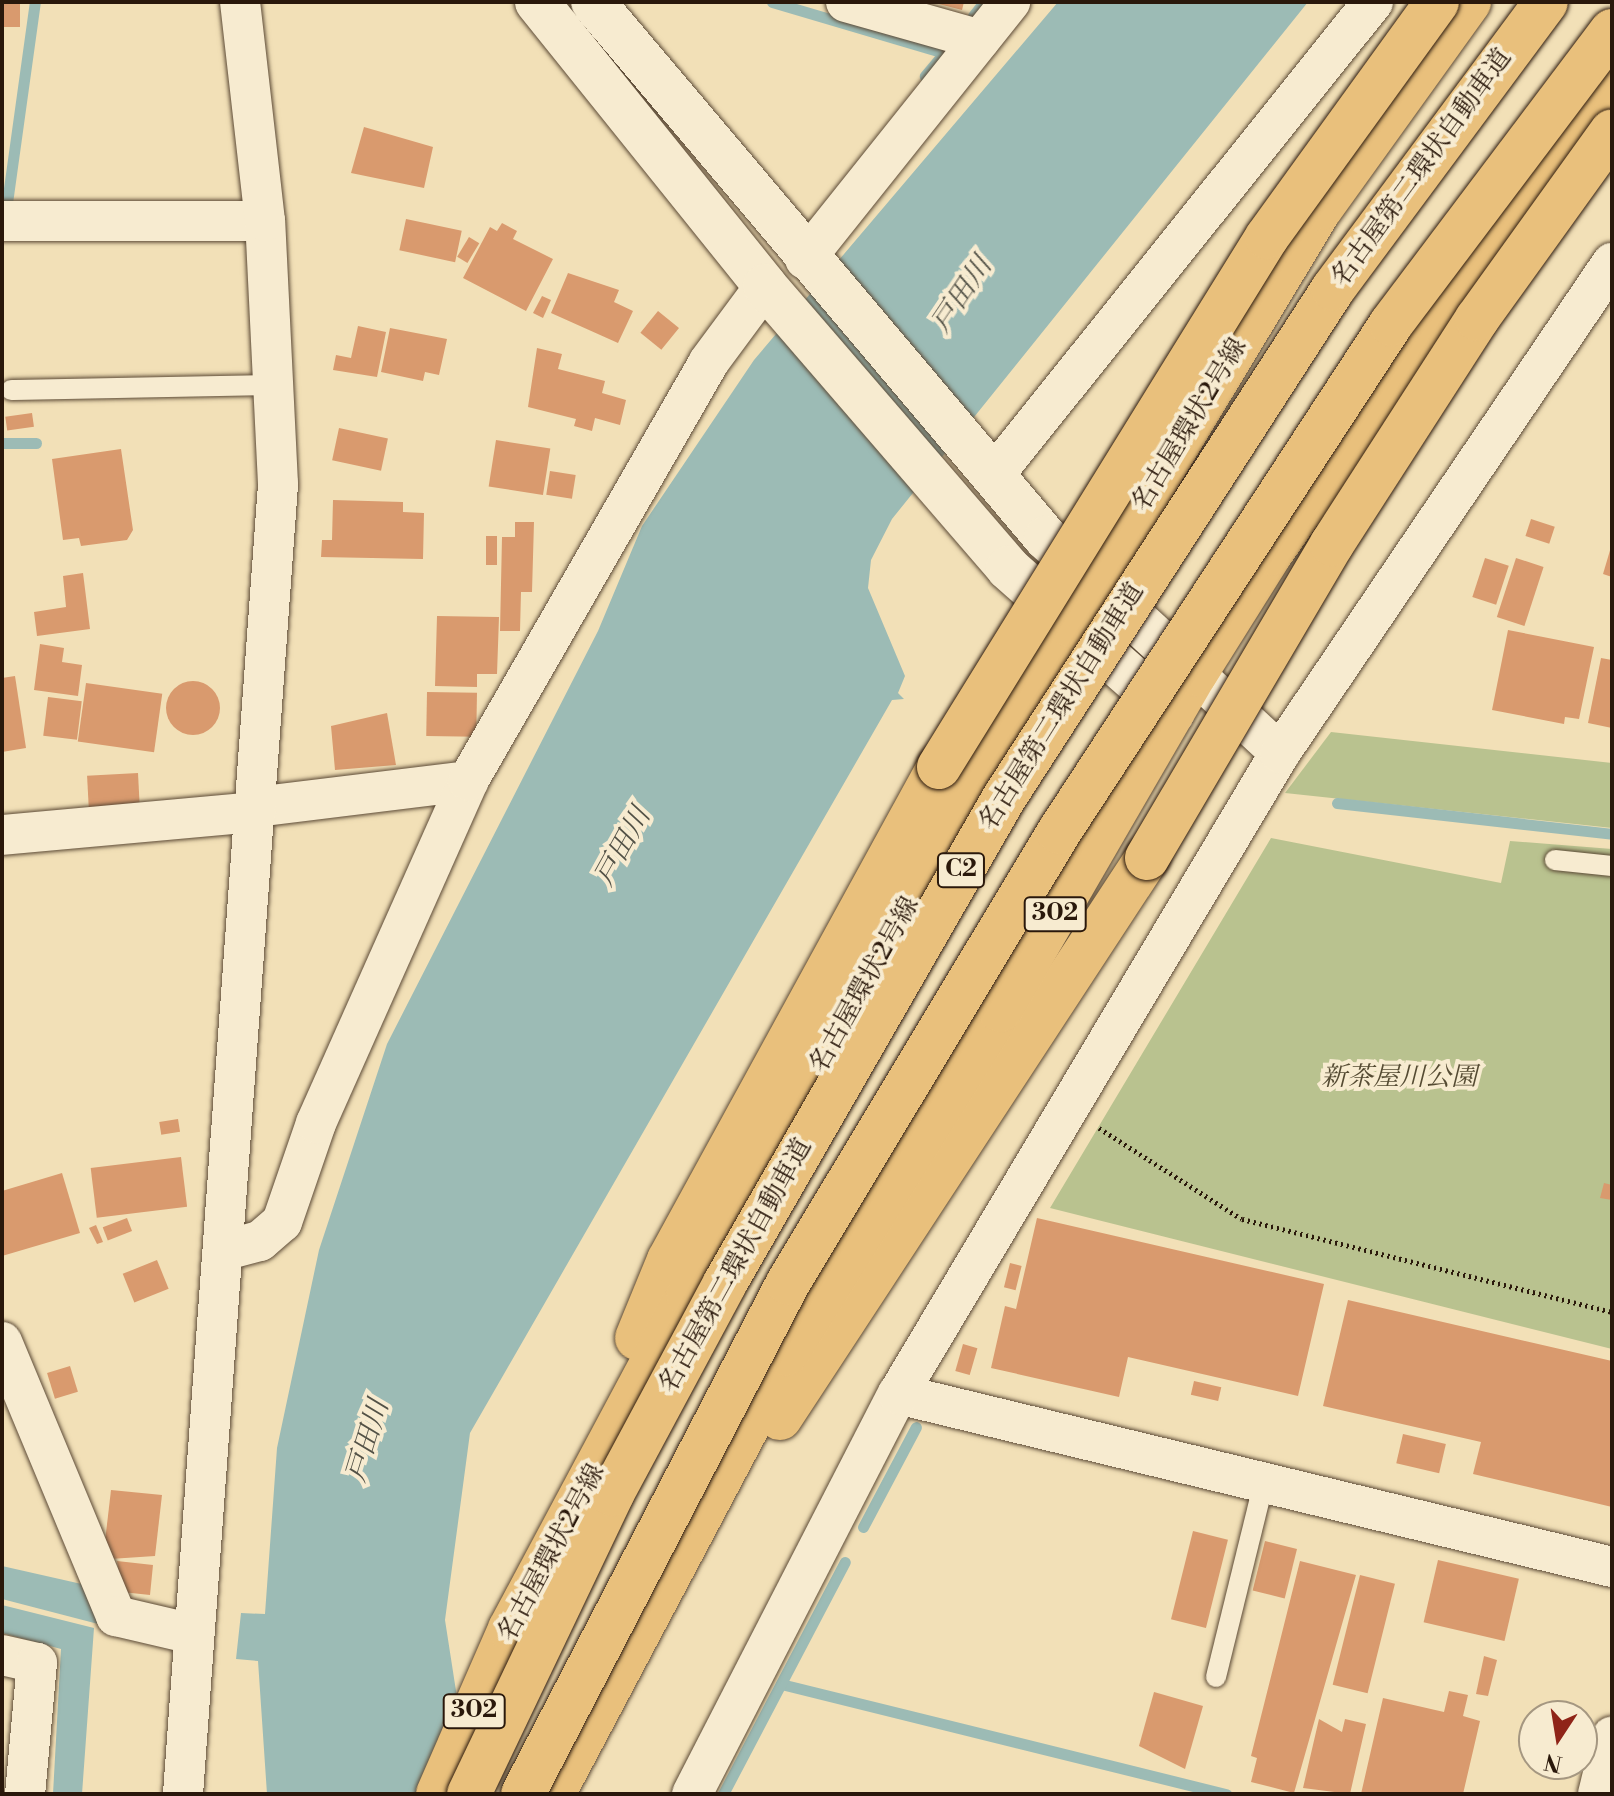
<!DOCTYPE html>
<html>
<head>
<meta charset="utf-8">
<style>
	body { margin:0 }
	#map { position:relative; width:1614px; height:1796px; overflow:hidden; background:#f2e0b7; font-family:"Libre Bodoni","Noto Serif JP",serif }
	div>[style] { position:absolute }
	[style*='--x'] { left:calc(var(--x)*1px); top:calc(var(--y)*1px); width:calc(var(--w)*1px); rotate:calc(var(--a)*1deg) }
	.green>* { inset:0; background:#b9c28f }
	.water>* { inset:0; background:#9cbbb5 }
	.stream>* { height:11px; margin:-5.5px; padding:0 5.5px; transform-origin:5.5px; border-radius:5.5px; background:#9cbbb5 }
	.building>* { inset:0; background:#d99a6e; transform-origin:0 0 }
	.round { border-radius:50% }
	.path>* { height:5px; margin-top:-2.5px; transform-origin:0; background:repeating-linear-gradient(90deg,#2a180b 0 2px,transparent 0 6px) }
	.roads { filter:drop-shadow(0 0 2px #5c4a36) drop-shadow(0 0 2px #5c4a36) }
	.lane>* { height:20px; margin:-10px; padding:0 10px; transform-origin:10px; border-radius:10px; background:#f7ebd0 }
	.street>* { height:40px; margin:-20px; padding:0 20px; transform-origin:20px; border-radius:20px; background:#f7ebd0 }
	.secondary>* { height:44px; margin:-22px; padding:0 22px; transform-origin:22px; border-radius:22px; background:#f7ebd0 }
	.highway>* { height:44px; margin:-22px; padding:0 22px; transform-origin:22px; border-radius:22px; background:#e9c07c }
	.bridges { filter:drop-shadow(0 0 2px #2a180b) drop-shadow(0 0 2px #2a180b) }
	.highway-bridge>* { height:44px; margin:-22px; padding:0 22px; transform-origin:22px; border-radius:22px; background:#e9c07c }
	span { translate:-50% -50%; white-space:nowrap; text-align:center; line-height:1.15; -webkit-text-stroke:8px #f7ebd0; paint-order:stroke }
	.shield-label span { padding:2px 6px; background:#f7ebd0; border:2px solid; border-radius:6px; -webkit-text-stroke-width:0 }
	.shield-label { font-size:24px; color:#2a180b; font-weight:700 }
	.street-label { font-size:26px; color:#2a180b }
	.park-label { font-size:26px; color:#554b33; font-style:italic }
	.water-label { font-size:28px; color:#525146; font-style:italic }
	.frame { position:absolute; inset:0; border:4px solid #2a180b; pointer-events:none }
	.north { position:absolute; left:1518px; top:1700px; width:80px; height:80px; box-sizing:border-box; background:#f7ebd0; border:2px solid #a59781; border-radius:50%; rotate:192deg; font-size:22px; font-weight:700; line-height:32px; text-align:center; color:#2a180b }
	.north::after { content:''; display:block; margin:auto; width:28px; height:36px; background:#8f2418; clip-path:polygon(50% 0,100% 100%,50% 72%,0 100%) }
</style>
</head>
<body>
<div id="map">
	<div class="green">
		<div style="clip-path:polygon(1331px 732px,1612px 763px,1612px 828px,1285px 793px)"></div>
		<div style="clip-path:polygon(1271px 838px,1501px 883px,1510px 841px,1612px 849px,1612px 1349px,1050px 1208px)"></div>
	</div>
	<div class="water">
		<div style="clip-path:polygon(1058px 2px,1308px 2px,892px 519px,871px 560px,868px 588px,905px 676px,898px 693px,904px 699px,892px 700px,470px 1433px,445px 1620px,472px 1794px,267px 1794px,258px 1661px,236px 1659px,241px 1613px,265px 1614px,277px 1448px,319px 1250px,387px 1044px,598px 631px,642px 526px,754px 360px)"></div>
		<div style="clip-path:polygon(2px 1566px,86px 1585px,102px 1625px,2px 1599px)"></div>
		<div style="clip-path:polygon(2px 1605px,94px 1628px,82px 1794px,53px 1794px,61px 1649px,2px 1633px)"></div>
	</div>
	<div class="stream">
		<div style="--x:772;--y:2;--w:179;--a:16.5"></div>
		<div style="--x:944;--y:53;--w:30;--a:130"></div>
		<div style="--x:973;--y:16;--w:18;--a:-52"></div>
		<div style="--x:6;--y:210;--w:210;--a:-82.1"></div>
		<div style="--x:2;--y:443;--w:34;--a:0"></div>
		<div style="--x:1337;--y:803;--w:277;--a:6.4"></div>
		<div style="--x:863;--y:1527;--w:113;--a:-62.1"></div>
		<div style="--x:781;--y:1684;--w:459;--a:13.9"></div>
		<div style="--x:723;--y:1794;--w:262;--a:-62.3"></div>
	</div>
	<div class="building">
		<div style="left:2px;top:2px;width:18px;height:25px"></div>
		<div style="clip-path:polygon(931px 2px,964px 2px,962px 10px)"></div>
		<div style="clip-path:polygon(364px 127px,433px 147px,424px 188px,351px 173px)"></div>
		<div style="left:406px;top:219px;width:57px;height:32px;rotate:12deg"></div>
		<div style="clip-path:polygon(502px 223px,517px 231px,513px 239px,553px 259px,526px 311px,463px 278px,490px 227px,497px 231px)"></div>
		<div style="left:469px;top:237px;width:12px;height:23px;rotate:31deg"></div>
		<div style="clip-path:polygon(568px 273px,619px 290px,614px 302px,633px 311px,618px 343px,551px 313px)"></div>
		<div style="clip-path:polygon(542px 296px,551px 300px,543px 318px,533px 313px)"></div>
		<div style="left:658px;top:311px;width:27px;height:28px;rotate:39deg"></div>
		<div style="clip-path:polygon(358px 326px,386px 332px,377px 377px,333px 370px,336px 355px,351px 358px)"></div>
		<div style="clip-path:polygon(390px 328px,447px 339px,439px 375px,425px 372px,423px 381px,381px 372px)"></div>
		<div style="clip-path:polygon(537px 348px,562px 354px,558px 369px,605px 381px,602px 393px,626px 400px,620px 425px,595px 418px,592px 431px,574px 426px,576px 419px,528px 407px)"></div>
		<div style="left:32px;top:413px;width:14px;height:27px;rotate:82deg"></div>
		<div style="left:339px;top:428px;width:50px;height:33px;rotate:12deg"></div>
		<div style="left:496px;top:440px;width:55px;height:47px;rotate:9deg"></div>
		<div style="clip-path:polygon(121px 449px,133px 530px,127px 540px,81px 546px,79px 538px,63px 540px,52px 459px)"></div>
		<div style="left:550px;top:471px;width:26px;height:24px;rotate:9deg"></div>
		<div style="clip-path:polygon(333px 500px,403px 502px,403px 512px,424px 513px,423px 559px,321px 557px,322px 540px,332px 540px)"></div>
		<div style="left:1531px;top:519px;width:25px;height:18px;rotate:18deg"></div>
		<div style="clip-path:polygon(515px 522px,534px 522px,532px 592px,521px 592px,520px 631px,500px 631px,502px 537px,515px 537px)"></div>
		<div style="left:486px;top:536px;width:11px;height:29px"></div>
		<div style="clip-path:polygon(1611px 547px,1612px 547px,1612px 577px,1603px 574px)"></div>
		<div style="left:1485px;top:558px;width:25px;height:41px;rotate:18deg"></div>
		<div style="left:1516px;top:558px;width:29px;height:62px;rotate:18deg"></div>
		<div style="clip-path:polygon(83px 573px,90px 629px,37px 636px,34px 612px,66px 607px,63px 576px)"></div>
		<div style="clip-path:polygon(437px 616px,499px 617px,497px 674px,477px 674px,477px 687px,435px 686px)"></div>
		<div style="clip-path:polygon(1508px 630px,1594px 647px,1579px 719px,1565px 717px,1564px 724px,1492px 710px)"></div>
		<div style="clip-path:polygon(40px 644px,64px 648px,62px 662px,82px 665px,78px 696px,34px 690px)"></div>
		<div style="clip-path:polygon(1601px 658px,1612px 660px,1612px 728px,1588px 723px)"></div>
		<div style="clip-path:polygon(15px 676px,26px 748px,2px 752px,2px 678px)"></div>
		<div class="round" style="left:166px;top:681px;width:54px;height:54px"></div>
		<div style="left:86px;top:683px;width:77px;height:59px;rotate:8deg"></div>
		<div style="left:427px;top:692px;width:50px;height:44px;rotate:1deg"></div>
		<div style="left:48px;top:697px;width:34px;height:39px;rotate:7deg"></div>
		<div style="clip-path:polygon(387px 713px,396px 765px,335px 770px,331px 726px)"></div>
		<div style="left:138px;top:773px;width:34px;height:51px;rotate:87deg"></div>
		<div style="left:178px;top:1119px;width:13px;height:19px;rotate:81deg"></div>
		<div style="left:181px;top:1157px;width:50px;height:91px;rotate:83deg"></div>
		<div style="clip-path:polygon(62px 1173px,80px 1233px,2px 1256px,2px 1191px)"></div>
		<div style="clip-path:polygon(1604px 1183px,1612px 1185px,1612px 1200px,1600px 1198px)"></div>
		<div style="left:127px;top:1218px;width:14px;height:26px;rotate:69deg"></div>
		<div style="clip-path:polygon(1037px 1218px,1324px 1284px,1298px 1396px,1128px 1357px,1119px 1397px,991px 1368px,1005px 1306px,1016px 1309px)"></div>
		<div style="clip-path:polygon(96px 1225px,103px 1242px,97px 1244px,89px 1228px)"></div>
		<div style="left:157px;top:1260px;width:31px;height:37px;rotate:68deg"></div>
		<div style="left:1010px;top:1263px;width:12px;height:25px;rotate:14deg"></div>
		<div style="clip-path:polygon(1348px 1300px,1612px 1361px,1612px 1507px,1473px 1474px,1481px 1442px,1323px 1406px)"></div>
		<div style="left:963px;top:1344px;width:15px;height:28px;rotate:16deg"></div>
		<div style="left:70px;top:1366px;width:27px;height:24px;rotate:73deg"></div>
		<div style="left:1194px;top:1381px;width:28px;height:14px;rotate:13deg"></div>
		<div style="left:1403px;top:1434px;width:44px;height:30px;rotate:13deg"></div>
		<div style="clip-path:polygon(111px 1490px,162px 1495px,155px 1556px,110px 1559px,104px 1550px)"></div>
		<div style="left:1193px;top:1531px;width:36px;height:91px;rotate:14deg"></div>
		<div style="left:1265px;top:1541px;width:33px;height:51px;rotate:14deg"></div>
		<div style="left:1438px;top:1560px;width:83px;height:64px;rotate:13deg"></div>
		<div style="clip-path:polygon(117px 1561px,153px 1565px,150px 1595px,122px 1592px)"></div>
		<div style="clip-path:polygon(1300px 1561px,1356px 1575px,1294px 1793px,1251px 1782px,1257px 1758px,1251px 1756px)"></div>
		<div style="left:1360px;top:1575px;width:36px;height:113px;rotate:14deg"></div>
		<div style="clip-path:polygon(1484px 1656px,1497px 1660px,1488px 1696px,1476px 1694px)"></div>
		<div style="clip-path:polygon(1449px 1691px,1468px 1695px,1463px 1716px,1480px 1721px,1463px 1794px,1361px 1794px,1383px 1698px,1444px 1712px)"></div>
		<div style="clip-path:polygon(1154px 1692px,1203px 1706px,1185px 1769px,1139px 1746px)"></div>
		<div style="clip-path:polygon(1319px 1719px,1342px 1732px,1345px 1719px,1366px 1724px,1350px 1794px,1303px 1788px)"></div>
	</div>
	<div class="path">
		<div style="--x:1099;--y:1128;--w:169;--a:32.5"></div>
		<div style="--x:1242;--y:1219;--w:382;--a:14.1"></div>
	</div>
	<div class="roads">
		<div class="lane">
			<div style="--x:11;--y:390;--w:263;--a:-1.1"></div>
			<div style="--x:1555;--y:860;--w:57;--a:6"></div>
			<div style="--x:1216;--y:1677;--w:201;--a:-76.2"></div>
		</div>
		<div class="street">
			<div style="--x:846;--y:2;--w:139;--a:15.8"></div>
			<div style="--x:2;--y:221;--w:263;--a:0"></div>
			<div style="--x:805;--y:259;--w:329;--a:-51.4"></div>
			<div style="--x:994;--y:475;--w:606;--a:-51.3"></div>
			<div style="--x:1195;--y:674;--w:116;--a:42.9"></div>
			<div style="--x:256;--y:807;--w:214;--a:-7"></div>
			<div style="--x:2;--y:835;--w:255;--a:-5.2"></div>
			<div style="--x:226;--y:1250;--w:35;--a:-15"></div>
			<div style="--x:260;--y:1241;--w:29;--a:-41"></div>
			<div style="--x:282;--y:1222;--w:105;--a:-71"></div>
			<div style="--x:316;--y:1123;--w:374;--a:-66"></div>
			<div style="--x:468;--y:781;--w:482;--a:-60.1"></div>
			<div style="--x:708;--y:363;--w:96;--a:-53.5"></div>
			<div style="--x:2;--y:1342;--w:297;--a:67.4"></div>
			<div style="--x:116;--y:1616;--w:79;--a:13.2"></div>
			<div style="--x:898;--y:1394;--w:735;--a:13.62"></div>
			<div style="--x:2;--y:1655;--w:36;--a:13"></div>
			<div style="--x:37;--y:1663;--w:132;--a:95.2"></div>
			<div style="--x:183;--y:1794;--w:1313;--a:-85.85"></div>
			<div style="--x:278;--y:484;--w:263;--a:-92.8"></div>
			<div style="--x:265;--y:221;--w:220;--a:-96.5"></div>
			<div style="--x:692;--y:1794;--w:450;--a:-62.8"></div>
			<div style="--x:898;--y:1394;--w:746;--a:-59.21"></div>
			<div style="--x:1280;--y:753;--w:592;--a:-55.88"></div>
			<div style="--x:1598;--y:1794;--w:59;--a:-76.2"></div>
		</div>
		<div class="secondary">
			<div style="--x:537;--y:2;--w:364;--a:51.2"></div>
			<div style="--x:765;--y:286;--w:372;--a:49.2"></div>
			<div style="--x:1008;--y:568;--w:219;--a:41.5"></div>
			<div style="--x:593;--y:2;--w:702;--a:49.8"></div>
			<div style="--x:1046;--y:538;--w:202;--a:42.4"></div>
		</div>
		<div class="highway">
			<div style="--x:637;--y:1338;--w:84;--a:-67.7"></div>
			<div style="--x:669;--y:1260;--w:562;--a:-61.29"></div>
			<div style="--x:780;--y:1418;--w:670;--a:-56.76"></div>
			<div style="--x:438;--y:1794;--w:180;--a:-66.4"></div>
			<div style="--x:510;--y:1629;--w:378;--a:-61.9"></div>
			<div style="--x:688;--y:1295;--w:771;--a:-60.37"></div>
			<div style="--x:1069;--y:625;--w:487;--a:-58.9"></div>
			<div style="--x:1321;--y:208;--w:254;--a:-54.3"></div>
			<div style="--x:553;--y:1794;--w:498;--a:-62.1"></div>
			<div style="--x:786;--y:1354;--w:405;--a:-58.1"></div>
			<div style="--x:1000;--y:1010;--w:388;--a:-59.9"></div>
			<div style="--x:1195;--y:674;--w:143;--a:-57.9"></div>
			<div style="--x:1271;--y:553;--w:594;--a:-54.94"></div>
		</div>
	</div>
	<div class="bridges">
		<div class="highway-bridge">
			<div style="--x:939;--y:767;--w:623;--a:-58.25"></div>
			<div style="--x:1267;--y:237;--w:290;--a:-54.1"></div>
			<div style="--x:1147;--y:858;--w:364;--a:-59.5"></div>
			<div style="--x:1332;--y:544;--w:268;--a:-57.2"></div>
			<div style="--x:1477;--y:319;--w:231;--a:-54.3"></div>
			<div style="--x:469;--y:1794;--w:332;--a:-64.5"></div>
			<div style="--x:612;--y:1494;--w:239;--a:-61.8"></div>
			<div style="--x:725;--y:1283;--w:560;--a:-60.09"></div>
			<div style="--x:1004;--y:798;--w:606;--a:-57.12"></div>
			<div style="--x:1333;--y:289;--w:357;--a:-53.4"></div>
			<div style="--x:523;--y:1794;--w:576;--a:-62.59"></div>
			<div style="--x:788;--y:1283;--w:526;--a:-59"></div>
			<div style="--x:1059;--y:832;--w:607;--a:-56.83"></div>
			<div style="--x:1391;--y:324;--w:367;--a:-53"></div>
		</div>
	</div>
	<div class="shield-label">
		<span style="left:961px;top:870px">C2</span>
		<span style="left:1055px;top:914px">302</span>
		<span style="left:474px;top:1711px">302</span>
	</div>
	<div class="street-label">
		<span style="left:1422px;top:168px;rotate:-54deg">名古屋第二環状自動車道</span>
		<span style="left:1190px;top:425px;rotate:-59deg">名古屋環状2号線</span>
		<span style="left:1062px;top:707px;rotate:-58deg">名古屋第二環状自動車道</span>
		<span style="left:865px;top:985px;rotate:-61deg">名古屋環状2号線</span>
		<span style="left:736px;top:1266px;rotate:-61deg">名古屋第二環状自動車道</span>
		<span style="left:552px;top:1553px;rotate:-62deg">名古屋環状2号線</span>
	</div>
	<div class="park-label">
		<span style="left:1399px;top:1078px">新茶屋川公園</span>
	</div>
	<div class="water-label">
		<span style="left:962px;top:295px;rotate:-56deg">戸田川</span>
		<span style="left:623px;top:847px;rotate:-61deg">戸田川</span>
		<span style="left:368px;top:1441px;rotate:-73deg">戸田川</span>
	</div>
	<div class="frame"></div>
	<div class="north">N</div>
</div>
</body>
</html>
